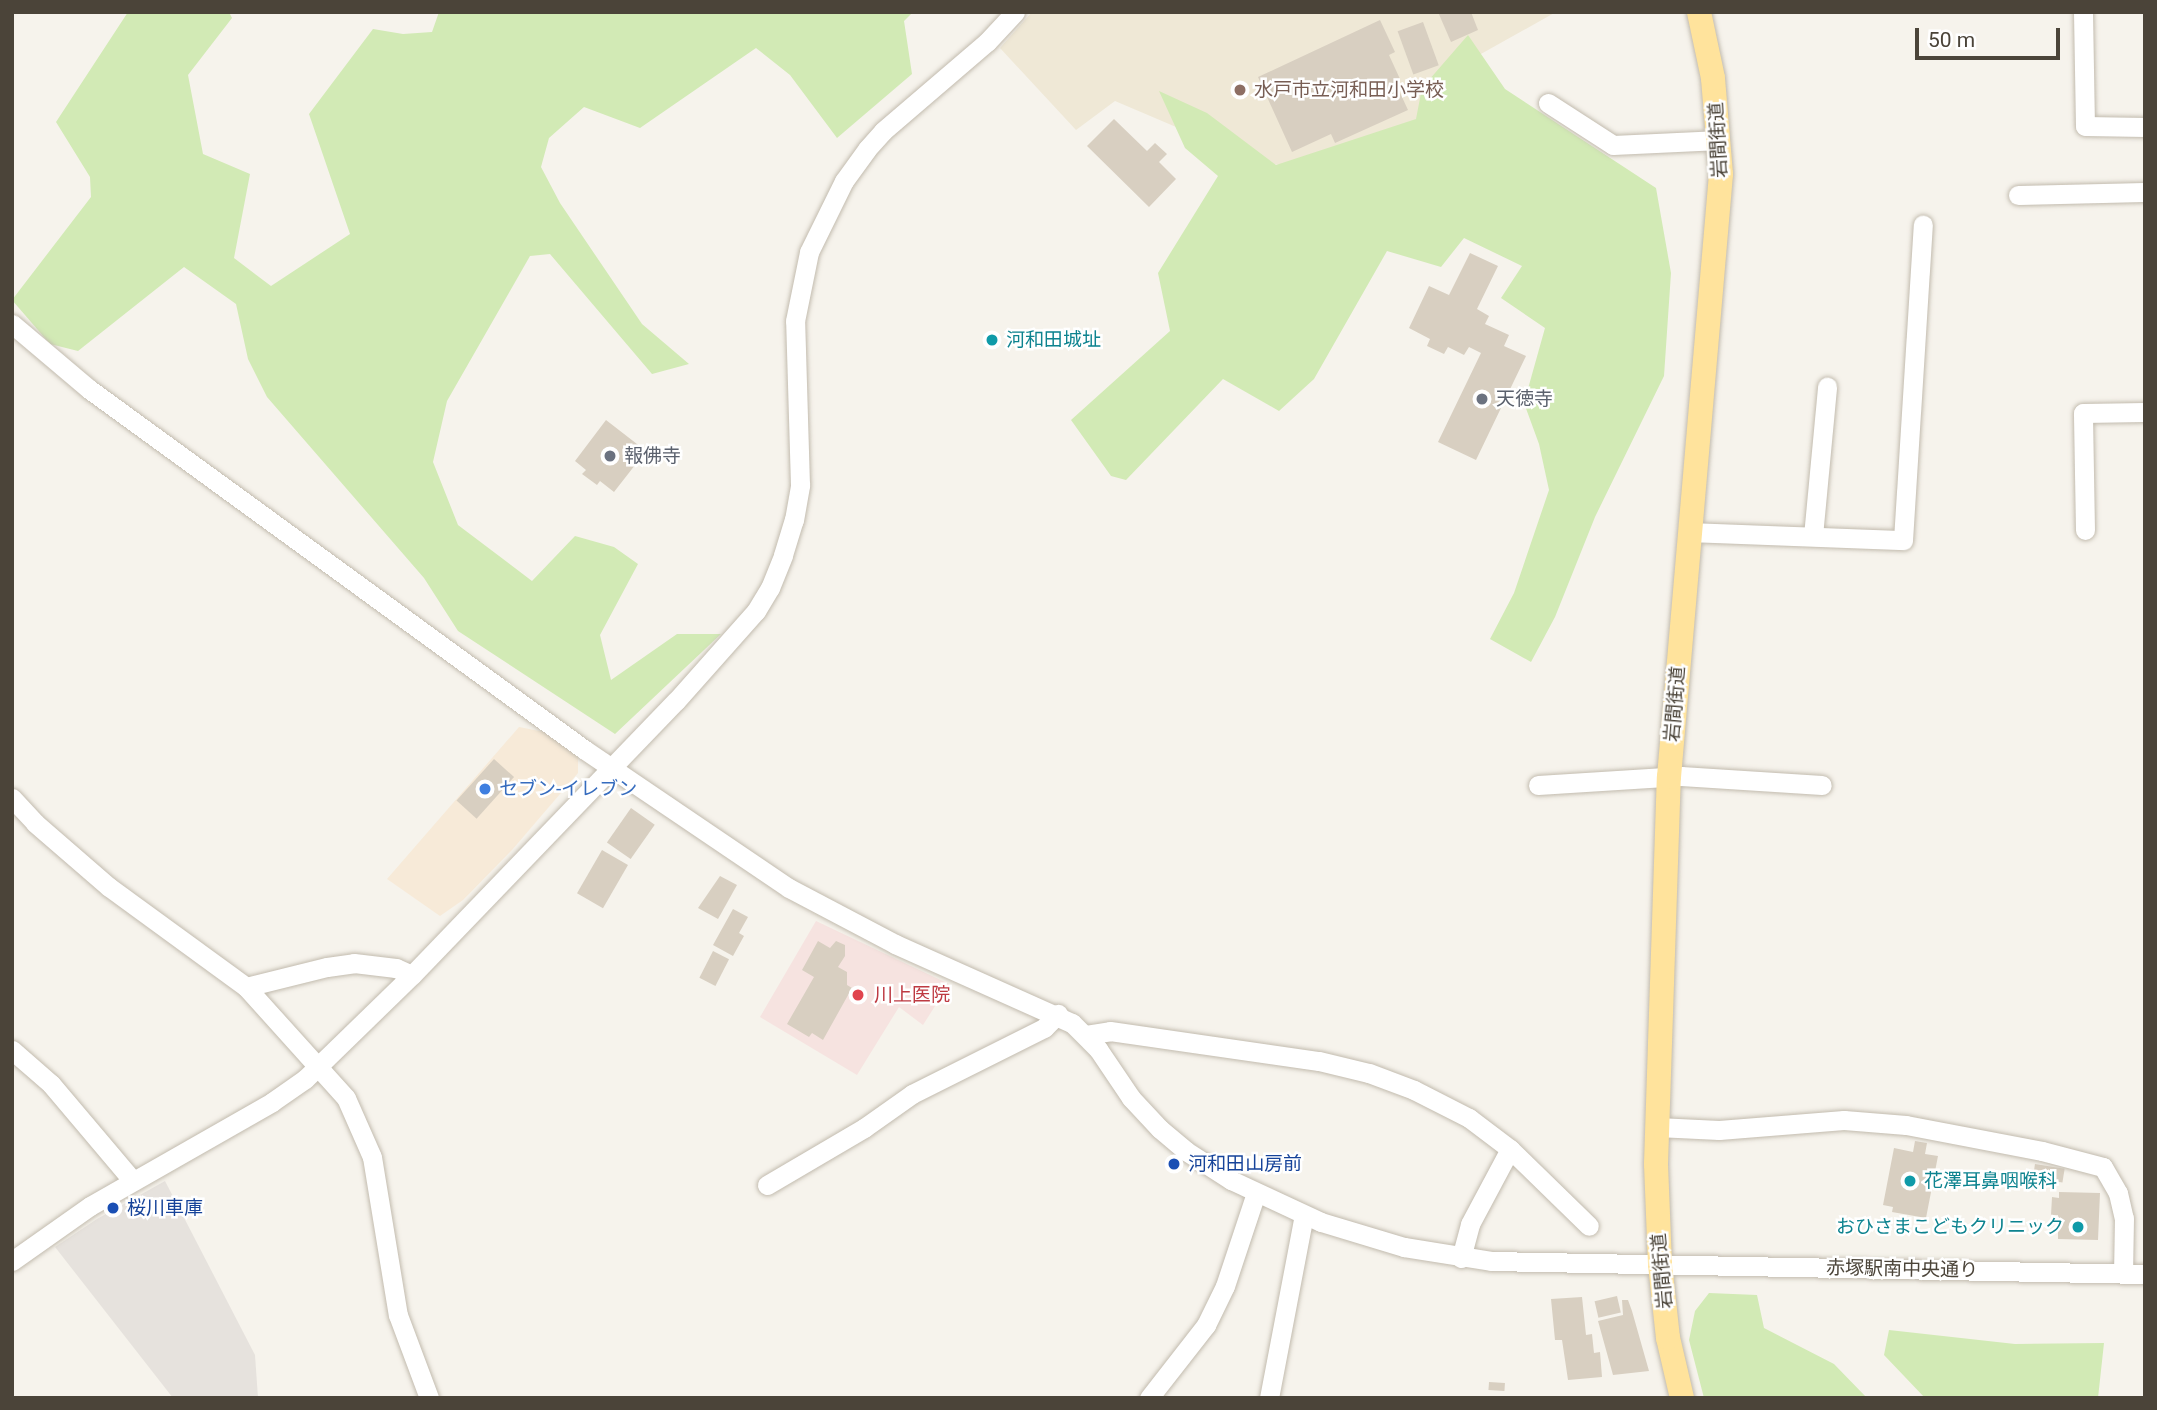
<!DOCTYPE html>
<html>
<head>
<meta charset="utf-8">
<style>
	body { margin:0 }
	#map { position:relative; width:2157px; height:1410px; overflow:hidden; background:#f6f3ec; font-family:Roboto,"Noto Sans JP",sans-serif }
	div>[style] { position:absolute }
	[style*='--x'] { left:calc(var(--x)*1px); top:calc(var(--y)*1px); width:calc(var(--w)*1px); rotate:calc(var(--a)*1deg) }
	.commercial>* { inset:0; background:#f7ead8 }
	.industrial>* { inset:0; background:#e6e2dd }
	.education>* { inset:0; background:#efe8d6 }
	.medical>* { inset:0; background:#f6e3e0 }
	.green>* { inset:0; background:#d2eab5 }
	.building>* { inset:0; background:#d8cfc1; transform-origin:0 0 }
	.roads { filter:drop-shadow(0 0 2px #c2bbae) drop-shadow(0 0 2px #c2bbae) }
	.minor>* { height:19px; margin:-9.5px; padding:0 9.5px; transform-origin:9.5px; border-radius:9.5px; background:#fff }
	.major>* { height:24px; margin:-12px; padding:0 12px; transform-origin:12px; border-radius:12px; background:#ffe39c }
	.dots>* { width:19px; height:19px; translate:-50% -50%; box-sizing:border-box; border:4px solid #fff; border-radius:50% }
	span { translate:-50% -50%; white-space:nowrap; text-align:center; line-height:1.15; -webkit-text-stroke:5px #fff; paint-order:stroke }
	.education-label { font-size:19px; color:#785e54 }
	.left { translate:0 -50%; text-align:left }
	.street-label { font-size:19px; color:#4b4439 }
	.culture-label { font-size:19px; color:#0d838f }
	.right { translate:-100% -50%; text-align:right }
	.worship-label { font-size:19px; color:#5b616d }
	.shop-label { font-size:19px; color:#366cbe }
	.health-label { font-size:19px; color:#be3a42 }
	.transit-label { font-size:19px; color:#164399 }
	.frame { position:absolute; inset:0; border:14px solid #4b4439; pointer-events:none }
	.scale { position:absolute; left:1915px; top:28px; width:145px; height:32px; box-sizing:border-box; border:4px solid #4b4439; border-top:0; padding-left:9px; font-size:21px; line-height:24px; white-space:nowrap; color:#4b4439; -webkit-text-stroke:5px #fff; paint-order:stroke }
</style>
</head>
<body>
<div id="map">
	<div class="commercial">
		<div style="clip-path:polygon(519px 727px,544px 732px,578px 757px,578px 773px,512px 850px,463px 900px,440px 916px,387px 879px)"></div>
	</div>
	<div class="industrial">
		<div style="clip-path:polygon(165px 1181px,255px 1355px,258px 1398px,173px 1398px,55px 1247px,97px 1219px)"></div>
	</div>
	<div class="education">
		<div style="clip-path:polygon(1032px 12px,1556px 12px,1438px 78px,1448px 105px,1313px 166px,1263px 164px,1115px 101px,1076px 130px,1000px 48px)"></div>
	</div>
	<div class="medical">
		<div style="clip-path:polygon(816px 921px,949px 984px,923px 1025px,899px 1007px,857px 1075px,760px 1017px)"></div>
	</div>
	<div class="green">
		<div style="clip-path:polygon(128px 12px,229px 12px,232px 18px,188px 75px,203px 154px,250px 174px,234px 258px,271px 286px,350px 234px,309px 114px,373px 29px,403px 34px,432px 32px,439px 12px,913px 12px,904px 21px,912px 74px,837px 138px,790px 75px,756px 48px,640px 128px,584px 107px,549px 138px,541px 167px,560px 203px,642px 324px,689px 364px,652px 374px,550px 254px,530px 256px,447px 401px,433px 462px,458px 525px,532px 581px,575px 536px,614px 547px,638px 564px,600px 635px,611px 680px,677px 634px,721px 634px,615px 734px,458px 631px,424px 578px,267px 397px,248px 359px,236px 304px,184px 267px,78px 351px,50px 344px,12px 300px,91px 197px,90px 177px,56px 122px)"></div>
		<div style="clip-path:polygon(1468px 35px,1505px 89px,1656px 188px,1671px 273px,1664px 376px,1595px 517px,1555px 617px,1531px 662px,1490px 639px,1514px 593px,1549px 490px,1539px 444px,1524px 403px,1545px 328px,1501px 298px,1522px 266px,1464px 238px,1441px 267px,1387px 251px,1314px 379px,1279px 411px,1223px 379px,1126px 480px,1111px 476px,1071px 420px,1170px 331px,1158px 273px,1218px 176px,1185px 148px,1159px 91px,1207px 113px,1276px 165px,1416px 119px,1422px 88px)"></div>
		<div style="clip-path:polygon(1709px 1293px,1757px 1295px,1764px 1328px,1834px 1364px,1867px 1398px,1704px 1398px,1689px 1340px,1695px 1311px)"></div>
		<div style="clip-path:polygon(1889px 1330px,2015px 1344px,2104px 1343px,2098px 1398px,1925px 1398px,1884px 1355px)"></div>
	</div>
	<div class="building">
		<div style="clip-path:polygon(1438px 12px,1471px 12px,1478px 30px,1451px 42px)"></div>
		<div style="clip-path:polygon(1380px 20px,1395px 52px,1389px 55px,1400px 79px,1395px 82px,1408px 110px,1335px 143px,1331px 134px,1292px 152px,1258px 77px)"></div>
		<div style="left:1423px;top:22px;width:46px;height:27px;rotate:70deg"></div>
		<div style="clip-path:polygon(1114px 119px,1147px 151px,1155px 143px,1167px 154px,1159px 162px,1176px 179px,1149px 207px,1087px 146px)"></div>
		<div style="clip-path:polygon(1470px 253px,1498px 266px,1477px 309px,1489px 316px,1485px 324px,1509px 335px,1504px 346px,1526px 356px,1476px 460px,1438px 442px,1481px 353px,1469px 347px,1464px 355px,1448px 347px,1444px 354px,1427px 346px,1430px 339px,1409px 328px,1429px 286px,1449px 295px)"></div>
		<div style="clip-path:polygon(606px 420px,646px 451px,614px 492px,600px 481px,597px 485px,582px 474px,586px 470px,575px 461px)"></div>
		<div style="left:494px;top:759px;width:27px;height:56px;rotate:42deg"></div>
		<div style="left:631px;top:808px;width:29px;height:42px;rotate:35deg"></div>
		<div style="left:602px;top:850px;width:30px;height:50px;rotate:30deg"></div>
		<div style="clip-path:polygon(720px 876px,737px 885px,718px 919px,698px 908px)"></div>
		<div style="clip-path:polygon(733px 909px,748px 917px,739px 933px,744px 936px,733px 956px,713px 945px)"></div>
		<div style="clip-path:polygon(818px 941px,830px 948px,836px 941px,845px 945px,845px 956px,838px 967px,847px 972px,847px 985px,852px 988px,823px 1040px,812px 1033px,809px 1037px,787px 1024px,814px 977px,802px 970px)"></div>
		<div style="left:713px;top:951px;width:18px;height:30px;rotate:27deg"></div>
		<div style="clip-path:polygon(1915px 1141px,1927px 1143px,1925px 1154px,1938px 1156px,1926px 1218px,1892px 1212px,1893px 1207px,1883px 1205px,1894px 1148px,1913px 1152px)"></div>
		<div style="left:2035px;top:1164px;width:30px;height:14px;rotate:9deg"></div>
		<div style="clip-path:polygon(2059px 1192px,2100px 1193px,2098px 1240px,2058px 1239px,2058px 1215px,2051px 1215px,2052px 1197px,2059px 1198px)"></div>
		<div style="left:1617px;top:1296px;width:17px;height:23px;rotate:77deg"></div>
		<div style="clip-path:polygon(1582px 1297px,1586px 1335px,1592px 1334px,1594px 1353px,1600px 1352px,1602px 1377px,1568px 1380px,1562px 1340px,1555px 1340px,1551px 1299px)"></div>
		<div style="clip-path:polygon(1622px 1300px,1628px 1300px,1632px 1311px,1649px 1371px,1613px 1375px,1598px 1321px,1623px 1315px)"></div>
		<div style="left:1489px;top:1382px;width:16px;height:8px;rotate:4deg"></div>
	</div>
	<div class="roads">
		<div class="minor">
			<div style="--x:2083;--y:12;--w:114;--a:89"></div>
			<div style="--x:2085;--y:126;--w:60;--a:1"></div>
			<div style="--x:1548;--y:103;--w:77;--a:32.9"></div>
			<div style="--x:1613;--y:145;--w:107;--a:-2.7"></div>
			<div style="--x:2018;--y:195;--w:127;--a:-1.4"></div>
			<div style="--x:12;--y:324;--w:101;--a:40.2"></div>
			<div style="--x:89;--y:389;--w:613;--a:36.05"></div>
			<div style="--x:585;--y:750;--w:246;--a:34.1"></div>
			<div style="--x:789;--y:888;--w:120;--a:27.8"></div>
			<div style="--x:895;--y:944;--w:194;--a:24.1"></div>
			<div style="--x:1072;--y:1023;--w:37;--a:45"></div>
			<div style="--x:1098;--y:1049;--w:59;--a:56"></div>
			<div style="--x:1131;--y:1098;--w:42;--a:46.9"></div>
			<div style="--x:1160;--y:1129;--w:34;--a:40"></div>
			<div style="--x:1186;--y:1151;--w:54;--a:32.8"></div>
			<div style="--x:1231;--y:1180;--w:99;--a:25"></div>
			<div style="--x:1321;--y:1222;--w:87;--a:16.8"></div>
			<div style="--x:1404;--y:1247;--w:88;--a:9.1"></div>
			<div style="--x:1491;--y:1261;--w:654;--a:1.14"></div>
			<div style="--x:2085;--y:530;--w:117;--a:-91"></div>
			<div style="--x:2083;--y:413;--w:62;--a:-0.9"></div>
			<div style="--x:1691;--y:532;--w:212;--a:2.2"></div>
			<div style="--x:1903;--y:540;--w:316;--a:-86.4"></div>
			<div style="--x:1813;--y:536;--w:150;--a:-84.6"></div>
			<div style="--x:1538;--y:785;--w:143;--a:-3.6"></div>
			<div style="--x:1681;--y:776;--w:141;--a:3.7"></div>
			<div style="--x:12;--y:798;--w:34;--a:47"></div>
			<div style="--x:35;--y:823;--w:98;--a:40.9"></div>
			<div style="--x:109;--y:887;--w:170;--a:36.1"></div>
			<div style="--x:246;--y:987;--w:149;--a:48"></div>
			<div style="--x:346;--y:1098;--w:64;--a:66.2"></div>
			<div style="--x:372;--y:1157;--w:160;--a:80.7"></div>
			<div style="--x:398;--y:1315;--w:89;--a:69.5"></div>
			<div style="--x:246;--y:987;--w:83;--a:-13.9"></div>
			<div style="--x:327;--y:967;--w:27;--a:-8"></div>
			<div style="--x:354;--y:963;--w:42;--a:6.8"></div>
			<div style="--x:396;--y:968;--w:17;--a:24"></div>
			<div style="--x:1086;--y:1035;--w:24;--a:-9"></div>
			<div style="--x:1110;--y:1031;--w:211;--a:8.2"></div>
			<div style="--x:1319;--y:1061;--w:51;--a:13.5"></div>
			<div style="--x:1369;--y:1073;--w:48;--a:20.7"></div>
			<div style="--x:1414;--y:1090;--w:62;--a:27"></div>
			<div style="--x:1469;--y:1118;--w:51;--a:37.1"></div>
			<div style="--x:1510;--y:1149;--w:110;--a:44.3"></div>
			<div style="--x:12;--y:1050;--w:52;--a:41.1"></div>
			<div style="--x:51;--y:1084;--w:127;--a:49.8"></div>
			<div style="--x:1657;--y:1127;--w:62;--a:2.8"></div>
			<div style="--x:1719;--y:1130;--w:125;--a:-4.6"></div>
			<div style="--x:1844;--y:1120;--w:62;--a:4.6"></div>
			<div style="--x:1906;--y:1125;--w:138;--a:10.8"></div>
			<div style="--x:2042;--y:1151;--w:63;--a:14.7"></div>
			<div style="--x:2103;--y:1167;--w:30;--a:60"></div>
			<div style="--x:2118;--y:1193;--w:26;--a:77"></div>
			<div style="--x:2124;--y:1218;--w:55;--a:91"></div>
			<div style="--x:767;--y:1185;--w:113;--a:-30.4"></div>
			<div style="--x:864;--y:1128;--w:59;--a:-35.3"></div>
			<div style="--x:912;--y:1094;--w:148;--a:-26.6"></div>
			<div style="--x:1044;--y:1028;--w:20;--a:-45"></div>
			<div style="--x:1461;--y:1258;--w:35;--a:-75"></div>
			<div style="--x:1470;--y:1224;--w:85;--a:-61.9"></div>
			<div style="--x:12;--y:1261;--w:95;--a:-35.2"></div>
			<div style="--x:90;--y:1206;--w:210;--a:-29.7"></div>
			<div style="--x:272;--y:1102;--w:40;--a:-34.9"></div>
			<div style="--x:305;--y:1079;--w:149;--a:-44.2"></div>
			<div style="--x:412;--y:975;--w:380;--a:-46.1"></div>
			<div style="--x:676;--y:701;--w:120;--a:-48.4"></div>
			<div style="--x:756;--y:611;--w:27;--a:-59"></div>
			<div style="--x:770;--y:588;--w:35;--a:-68"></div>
			<div style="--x:783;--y:555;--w:37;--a:-73"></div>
			<div style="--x:794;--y:520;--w:36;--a:-80"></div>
			<div style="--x:800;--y:485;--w:164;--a:-91.7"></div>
			<div style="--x:795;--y:321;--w:70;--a:-78.5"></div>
			<div style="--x:809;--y:252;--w:79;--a:-63.8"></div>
			<div style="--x:844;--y:181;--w:39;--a:-54"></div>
			<div style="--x:867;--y:149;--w:24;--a:-48"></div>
			<div style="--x:883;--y:131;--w:137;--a:-40.6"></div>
			<div style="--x:987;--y:42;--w:41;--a:-47"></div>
			<div style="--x:1149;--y:1398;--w:93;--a:-52"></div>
			<div style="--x:1206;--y:1325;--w:43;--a:-64"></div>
			<div style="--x:1225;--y:1286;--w:98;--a:-71.6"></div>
			<div style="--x:1269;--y:1398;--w:186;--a:-79.2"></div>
		</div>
		<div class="major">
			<div style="--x:1682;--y:1398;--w:62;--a:-103.1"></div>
			<div style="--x:1668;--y:1338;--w:74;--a:-96.2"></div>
			<div style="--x:1660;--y:1264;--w:100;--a:-92.3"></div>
			<div style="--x:1656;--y:1164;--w:387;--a:-88.1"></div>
			<div style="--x:1669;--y:777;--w:605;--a:-85.07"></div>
			<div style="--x:1721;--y:174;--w:96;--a:-94.8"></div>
			<div style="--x:1713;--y:78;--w:67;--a:-102"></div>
		</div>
	</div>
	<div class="dots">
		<div style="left:1240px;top:90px;background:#8d6e63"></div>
		<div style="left:992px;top:340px;background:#0f9aa8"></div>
		<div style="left:1482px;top:399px;background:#6b7280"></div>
		<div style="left:610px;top:456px;background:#6b7280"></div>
		<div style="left:485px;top:789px;background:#3f7fe0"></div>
		<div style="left:858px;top:995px;background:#e0444e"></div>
		<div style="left:1174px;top:1164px;background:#1a4fb4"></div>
		<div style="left:1910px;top:1181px;background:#0f9aa8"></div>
		<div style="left:113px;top:1208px;background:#1a4fb4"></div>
		<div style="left:2078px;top:1227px;background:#0f9aa8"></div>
	</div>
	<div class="education-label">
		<span class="left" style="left:1254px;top:90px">水戸市立河和田小学校</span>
	</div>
	<div class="street-label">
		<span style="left:1718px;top:140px;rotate:-93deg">岩間街道</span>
		<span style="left:1675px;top:704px;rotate:-85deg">岩間街道</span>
		<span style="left:1902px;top:1269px;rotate:1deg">赤塚駅南中央通り</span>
		<span style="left:1662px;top:1271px;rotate:-95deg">岩間街道</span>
	</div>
	<div class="culture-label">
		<span class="left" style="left:1006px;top:340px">河和田城址</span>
		<span class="left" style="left:1924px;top:1181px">花澤耳鼻咽喉科</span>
		<span class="right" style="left:2064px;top:1227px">おひさまこどもクリニック</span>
	</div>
	<div class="worship-label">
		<span class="left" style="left:1496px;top:399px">天徳寺</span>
		<span class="left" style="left:624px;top:456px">報佛寺</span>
	</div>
	<div class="shop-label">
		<span class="left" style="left:499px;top:789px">セブン-イレブン</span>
	</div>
	<div class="health-label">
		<span class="left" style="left:874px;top:995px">川上医院</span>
	</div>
	<div class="transit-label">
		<span class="left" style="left:1188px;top:1164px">河和田山房前</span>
		<span class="left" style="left:127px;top:1208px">桜川車庫</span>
	</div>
	<div class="frame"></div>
	<div class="scale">50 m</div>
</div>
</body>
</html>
